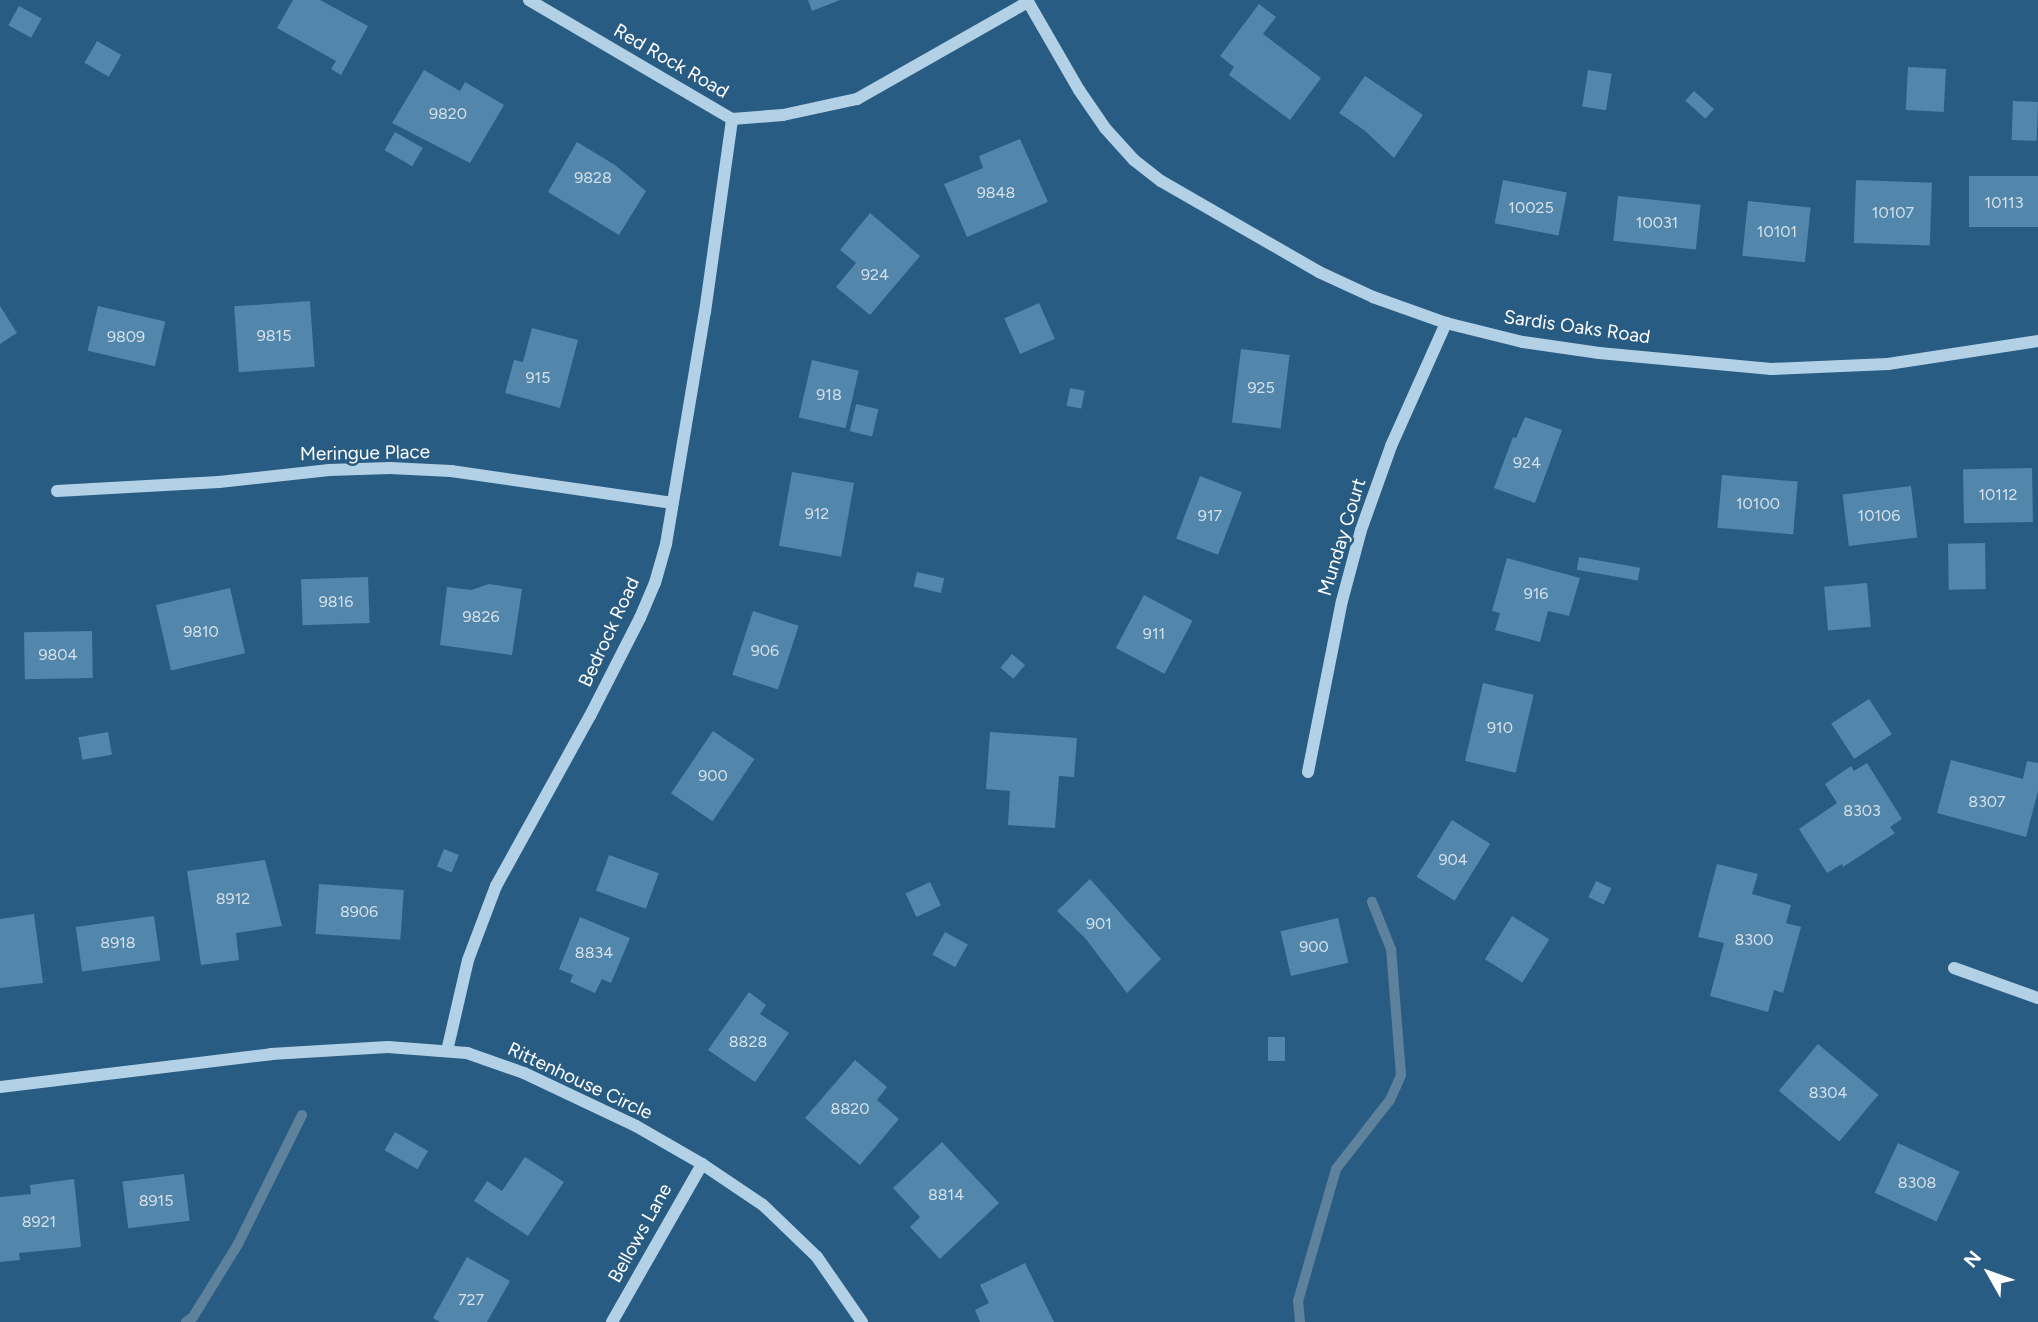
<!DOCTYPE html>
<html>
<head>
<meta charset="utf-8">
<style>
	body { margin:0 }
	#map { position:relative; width:2038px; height:1322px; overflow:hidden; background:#295c83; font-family:Figtree,sans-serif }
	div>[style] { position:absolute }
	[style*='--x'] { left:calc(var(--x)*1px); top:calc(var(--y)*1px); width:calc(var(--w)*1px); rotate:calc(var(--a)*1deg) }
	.stream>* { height:10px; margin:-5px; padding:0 5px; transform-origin:5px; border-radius:5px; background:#5f829c }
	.building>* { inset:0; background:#5286ab; transform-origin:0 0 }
	.minor>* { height:12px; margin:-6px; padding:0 6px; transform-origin:6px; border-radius:6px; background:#b3d1e6 }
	span { translate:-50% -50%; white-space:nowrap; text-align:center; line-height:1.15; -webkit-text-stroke:5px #295c83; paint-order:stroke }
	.number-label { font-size:16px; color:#d4e1ea }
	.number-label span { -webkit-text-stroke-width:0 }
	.street-label { font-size:19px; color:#fff }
	.north { position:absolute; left:1954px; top:1238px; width:70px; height:70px; -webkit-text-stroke:5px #295c83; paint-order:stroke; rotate:310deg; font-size:19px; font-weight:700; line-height:28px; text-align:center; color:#fff }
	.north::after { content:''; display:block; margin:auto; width:24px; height:32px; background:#fff; clip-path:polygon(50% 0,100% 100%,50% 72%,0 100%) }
</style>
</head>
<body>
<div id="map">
	<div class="stream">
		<div style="--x:186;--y:1322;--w:9;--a:-36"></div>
		<div style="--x:193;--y:1317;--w:86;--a:-58.3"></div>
		<div style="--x:238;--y:1244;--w:144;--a:-63.6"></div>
		<div style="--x:1300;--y:1322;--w:21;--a:-95"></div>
		<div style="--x:1298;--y:1301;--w:137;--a:-73.9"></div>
		<div style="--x:1336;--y:1169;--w:88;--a:-52"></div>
		<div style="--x:1390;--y:1100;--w:27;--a:-66"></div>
		<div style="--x:1401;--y:1075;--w:126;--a:-94.5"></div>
		<div style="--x:1391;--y:949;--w:51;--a:-112"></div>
	</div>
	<div class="building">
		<div style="clip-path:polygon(293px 0,320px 0,368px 26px,341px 75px,331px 69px,336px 61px,277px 28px)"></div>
		<div style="clip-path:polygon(808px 0,840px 0,812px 11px)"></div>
		<div style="clip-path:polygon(1259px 4px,1276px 17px,1263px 34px,1321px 78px,1290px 120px,1229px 75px,1234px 67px,1220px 56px)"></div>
		<div style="left:19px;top:6px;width:26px;height:22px;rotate:29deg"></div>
		<div style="left:97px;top:41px;width:28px;height:25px;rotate:30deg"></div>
		<div style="left:1908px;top:67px;width:38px;height:43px;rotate:3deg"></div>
		<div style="clip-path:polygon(424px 70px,460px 91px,465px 82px,504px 105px,470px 163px,392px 123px)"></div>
		<div style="left:1588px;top:70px;width:24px;height:37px;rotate:9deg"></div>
		<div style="clip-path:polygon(1365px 76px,1423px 115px,1394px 158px,1364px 130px,1339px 113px)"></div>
		<div style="left:1694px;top:91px;width:27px;height:13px;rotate:42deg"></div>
		<div style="left:2013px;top:101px;width:25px;height:39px;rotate:2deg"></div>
		<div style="left:395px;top:132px;width:32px;height:21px;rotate:30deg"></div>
		<div style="clip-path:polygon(1020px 139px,1048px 202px,967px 237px,944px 184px,983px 168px,979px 156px)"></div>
		<div style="clip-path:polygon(577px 142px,615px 165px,646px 191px,619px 235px,548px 192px)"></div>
		<div style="left:2038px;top:176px;width:51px;height:69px;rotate:90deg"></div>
		<div style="left:1503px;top:180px;width:65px;height:44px;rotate:11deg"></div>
		<div style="left:1856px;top:180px;width:76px;height:63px;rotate:2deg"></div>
		<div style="left:1618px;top:196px;width:83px;height:45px;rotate:6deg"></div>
		<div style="left:1748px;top:201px;width:63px;height:55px;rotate:6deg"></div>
		<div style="clip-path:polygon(870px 213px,920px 256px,870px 315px,836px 287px,856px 263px,840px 250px)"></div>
		<div style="left:310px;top:301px;width:66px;height:76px;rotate:86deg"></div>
		<div style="left:1039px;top:303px;width:39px;height:38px;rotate:66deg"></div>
		<div style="clip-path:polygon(0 306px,17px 333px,0 344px)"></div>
		<div style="left:98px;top:306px;width:69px;height:46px;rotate:13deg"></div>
		<div style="clip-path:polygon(532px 328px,578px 340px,560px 408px,505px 393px,514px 360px,523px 362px)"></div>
		<div style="left:1241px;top:349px;width:49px;height:74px;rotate:7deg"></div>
		<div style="left:812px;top:360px;width:48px;height:59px;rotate:13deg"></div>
		<div style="left:1070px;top:388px;width:15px;height:18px;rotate:11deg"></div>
		<div style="left:856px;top:404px;width:23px;height:28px;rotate:13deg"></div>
		<div style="clip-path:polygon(1525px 417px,1562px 430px,1535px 503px,1494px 488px,1513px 437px,1516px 438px)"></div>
		<div style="left:2032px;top:468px;width:54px;height:69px;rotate:89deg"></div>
		<div style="left:792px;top:472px;width:63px;height:75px;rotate:10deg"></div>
		<div style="left:1722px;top:475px;width:76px;height:53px;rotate:5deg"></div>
		<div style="left:1200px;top:476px;width:45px;height:67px;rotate:21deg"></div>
		<div style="left:1911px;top:486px;width:52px;height:69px;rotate:83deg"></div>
		<div style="left:1985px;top:543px;width:46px;height:37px;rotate:89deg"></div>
		<div style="left:1579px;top:557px;width:62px;height:13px;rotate:10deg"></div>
		<div style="clip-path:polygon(1507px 558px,1580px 578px,1569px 616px,1548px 611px,1540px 642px,1495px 630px,1500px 613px,1492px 611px)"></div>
		<div style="left:917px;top:572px;width:28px;height:15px;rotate:13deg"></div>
		<div style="left:368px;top:577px;width:46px;height:67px;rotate:88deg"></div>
		<div style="left:1867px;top:583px;width:44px;height:43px;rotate:85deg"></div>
		<div style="clip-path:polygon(489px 584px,522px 589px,512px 655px,440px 645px,447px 587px,471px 590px)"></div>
		<div style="left:230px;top:588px;width:67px;height:76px;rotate:77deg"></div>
		<div style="left:1144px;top:595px;width:55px;height:60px;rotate:28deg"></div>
		<div style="left:753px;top:611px;width:48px;height:67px;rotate:18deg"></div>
		<div style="left:92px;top:631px;width:47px;height:68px;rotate:89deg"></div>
		<div style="left:1012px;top:654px;width:17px;height:18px;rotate:40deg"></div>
		<div style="left:1483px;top:683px;width:52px;height:80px;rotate:13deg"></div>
		<div style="left:1869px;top:699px;width:42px;height:45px;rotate:57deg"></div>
		<div style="left:713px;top:731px;width:50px;height:75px;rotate:34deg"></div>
		<div style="left:108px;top:732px;width:23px;height:30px;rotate:80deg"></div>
		<div style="clip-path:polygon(990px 732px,1077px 738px,1074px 777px,1059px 776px,1055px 828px,1008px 825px,1010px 791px,986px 789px)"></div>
		<div style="clip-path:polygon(1951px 760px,2023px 779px,2027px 761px,2038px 763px,2038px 791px,2026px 837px,1937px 813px)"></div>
		<div style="clip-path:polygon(1867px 763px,1902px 819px,1890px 827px,1895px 833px,1843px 867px,1842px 864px,1827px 873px,1799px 829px,1837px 803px,1825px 784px,1851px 766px,1854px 771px)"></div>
		<div style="left:1452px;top:820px;width:45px;height:67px;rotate:32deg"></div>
		<div style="left:444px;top:849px;width:16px;height:19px;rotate:22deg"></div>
		<div style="left:609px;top:855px;width:53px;height:38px;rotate:20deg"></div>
		<div style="clip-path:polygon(265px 860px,282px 926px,236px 933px,239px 960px,201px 965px,187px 871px)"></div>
		<div style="clip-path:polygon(1717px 864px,1758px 874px,1752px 894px,1791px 905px,1786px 923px,1801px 927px,1783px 993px,1774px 990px,1768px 1012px,1710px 996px,1724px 943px,1698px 937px)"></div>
		<div style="clip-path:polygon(1090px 879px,1161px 959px,1127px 993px,1085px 938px,1057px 911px)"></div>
		<div style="left:1596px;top:881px;width:17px;height:18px;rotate:25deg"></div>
		<div style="left:930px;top:882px;width:26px;height:27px;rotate:65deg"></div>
		<div style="left:319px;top:884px;width:85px;height:50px;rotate:4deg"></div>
		<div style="clip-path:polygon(34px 914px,43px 983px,0 988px,0 919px)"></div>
		<div style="left:154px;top:916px;width:45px;height:79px;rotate:82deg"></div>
		<div style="left:1512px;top:916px;width:44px;height:51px;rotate:32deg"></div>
		<div style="clip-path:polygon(580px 917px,630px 938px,611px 983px,602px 979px,595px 993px,570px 982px,573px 975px,559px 969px)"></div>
		<div style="left:1338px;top:918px;width:46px;height:59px;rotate:77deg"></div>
		<div style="left:945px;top:932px;width:26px;height:26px;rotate:29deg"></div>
		<div style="clip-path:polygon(749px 992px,766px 1005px,760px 1014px,789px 1033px,755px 1082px,708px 1050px)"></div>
		<div style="left:1268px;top:1037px;width:17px;height:24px"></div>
		<div style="left:1818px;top:1044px;width:79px;height:61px;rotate:40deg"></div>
		<div style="clip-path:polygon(855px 1060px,887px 1087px,877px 1100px,899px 1119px,860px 1165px,805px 1118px)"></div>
		<div style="left:395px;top:1132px;width:38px;height:21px;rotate:30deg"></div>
		<div style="clip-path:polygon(942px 1142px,999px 1203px,940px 1259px,910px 1227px,920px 1217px,893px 1188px)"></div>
		<div style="left:1898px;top:1143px;width:68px;height:55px;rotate:25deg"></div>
		<div style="clip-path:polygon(525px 1157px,564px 1182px,528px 1236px,474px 1201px,487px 1181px,502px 1191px)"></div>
		<div style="left:184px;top:1174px;width:47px;height:62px;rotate:83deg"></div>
		<div style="clip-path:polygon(74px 1179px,81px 1247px,19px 1253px,20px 1260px,0 1262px,0 1197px,31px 1194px,30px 1185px)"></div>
		<div style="clip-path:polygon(467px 1257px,510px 1281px,487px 1322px,440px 1322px,433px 1318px)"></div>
		<div style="clip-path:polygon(1025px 1263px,1054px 1322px,980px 1322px,975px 1310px,989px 1303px,980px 1285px)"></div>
	</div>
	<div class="minor">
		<div style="--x:529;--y:0;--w:235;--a:30.4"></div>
		<div style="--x:732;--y:119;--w:51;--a:-4.5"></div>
		<div style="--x:783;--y:115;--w:76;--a:-12.2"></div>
		<div style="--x:857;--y:99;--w:197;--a:-29.6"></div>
		<div style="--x:1027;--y:0;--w:104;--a:60"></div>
		<div style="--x:1079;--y:90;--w:46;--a:55.6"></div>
		<div style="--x:1105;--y:128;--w:43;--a:47.8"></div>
		<div style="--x:1134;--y:160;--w:34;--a:38"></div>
		<div style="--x:1161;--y:181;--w:182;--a:29.9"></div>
		<div style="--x:1319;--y:272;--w:60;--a:24.8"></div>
		<div style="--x:1373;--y:297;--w:77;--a:19.6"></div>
		<div style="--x:1446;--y:323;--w:79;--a:13.9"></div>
		<div style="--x:1523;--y:342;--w:77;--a:8.2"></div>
		<div style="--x:1599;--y:353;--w:173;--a:5.3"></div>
		<div style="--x:1771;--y:369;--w:117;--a:-2.4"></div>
		<div style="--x:1888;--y:364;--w:152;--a:-8.7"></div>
		<div style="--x:57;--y:491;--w:162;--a:-3.2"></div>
		<div style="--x:219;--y:482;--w:111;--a:-6.2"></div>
		<div style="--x:329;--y:470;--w:61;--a:-1.9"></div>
		<div style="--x:390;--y:468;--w:61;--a:2.8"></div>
		<div style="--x:451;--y:471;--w:224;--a:8.2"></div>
		<div style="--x:1308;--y:772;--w:174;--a:-78.8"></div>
		<div style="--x:1342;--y:601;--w:73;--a:-75"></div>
		<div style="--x:1361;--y:530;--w:89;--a:-70.3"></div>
		<div style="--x:1391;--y:446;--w:135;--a:-65.9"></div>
		<div style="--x:1954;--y:968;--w:89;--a:19.7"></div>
		<div style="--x:447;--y:1051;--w:93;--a:-77"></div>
		<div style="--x:468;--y:960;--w:79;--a:-69.3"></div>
		<div style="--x:496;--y:886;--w:194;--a:-61.1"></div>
		<div style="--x:590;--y:716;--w:110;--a:-63"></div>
		<div style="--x:640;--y:618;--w:38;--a:-67"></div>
		<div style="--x:655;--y:583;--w:41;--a:-74.2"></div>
		<div style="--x:666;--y:544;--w:235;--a:-80.5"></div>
		<div style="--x:705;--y:312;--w:195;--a:-82"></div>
		<div style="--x:0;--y:1087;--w:273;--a:-6.9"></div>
		<div style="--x:271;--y:1054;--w:117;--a:-3.4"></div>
		<div style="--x:388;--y:1047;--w:79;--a:4.3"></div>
		<div style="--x:467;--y:1053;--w:60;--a:19.3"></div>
		<div style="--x:524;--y:1073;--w:124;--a:25.3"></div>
		<div style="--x:636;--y:1126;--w:76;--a:29.9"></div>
		<div style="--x:702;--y:1164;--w:73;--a:33.9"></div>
		<div style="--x:763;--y:1205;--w:75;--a:43.9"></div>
		<div style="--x:817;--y:1257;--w:79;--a:55.3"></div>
		<div style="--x:612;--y:1322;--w:182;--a:-60.3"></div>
	</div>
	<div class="number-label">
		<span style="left:448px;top:114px">9820</span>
		<span style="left:593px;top:178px">9828</span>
		<span style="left:996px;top:193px">9848</span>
		<span style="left:2004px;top:203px">10113</span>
		<span style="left:1531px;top:208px">10025</span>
		<span style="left:1893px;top:213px">10107</span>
		<span style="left:1657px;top:223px">10031</span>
		<span style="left:1777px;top:232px">10101</span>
		<span style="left:875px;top:275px">924</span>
		<span style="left:274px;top:336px">9815</span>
		<span style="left:126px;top:337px">9809</span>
		<span style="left:538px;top:378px">915</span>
		<span style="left:1261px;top:388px">925</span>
		<span style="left:829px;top:395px">918</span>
		<span style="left:1527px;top:463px">924</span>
		<span style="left:1998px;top:495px">10112</span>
		<span style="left:1758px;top:504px">10100</span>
		<span style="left:817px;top:514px">912</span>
		<span style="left:1210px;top:516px">917</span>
		<span style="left:1879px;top:516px">10106</span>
		<span style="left:1536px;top:594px">916</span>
		<span style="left:336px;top:602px">9816</span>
		<span style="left:481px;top:617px">9826</span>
		<span style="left:201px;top:632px">9810</span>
		<span style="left:1154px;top:634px">911</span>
		<span style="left:765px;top:651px">906</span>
		<span style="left:58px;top:655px">9804</span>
		<span style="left:1500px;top:728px">910</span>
		<span style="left:713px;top:776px">900</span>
		<span style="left:1987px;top:802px">8307</span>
		<span style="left:1862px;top:811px">8303</span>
		<span style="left:1453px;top:860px">904</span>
		<span style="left:233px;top:899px">8912</span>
		<span style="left:359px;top:912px">8906</span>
		<span style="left:1099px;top:924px">901</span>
		<span style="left:1754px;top:940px">8300</span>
		<span style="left:118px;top:943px">8918</span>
		<span style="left:1314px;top:947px">900</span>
		<span style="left:594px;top:953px">8834</span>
		<span style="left:748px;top:1042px">8828</span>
		<span style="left:1828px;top:1093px">8304</span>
		<span style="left:850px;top:1109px">8820</span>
		<span style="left:1917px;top:1183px">8308</span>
		<span style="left:946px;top:1195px">8814</span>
		<span style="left:156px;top:1201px">8915</span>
		<span style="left:39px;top:1222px">8921</span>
		<span style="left:471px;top:1300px">727</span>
	</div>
	<div class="street-label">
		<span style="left:671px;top:61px;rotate:30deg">Red Rock Road</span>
		<span style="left:1577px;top:327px;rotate:8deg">Sardis Oaks Road</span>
		<span style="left:365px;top:453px;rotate:-1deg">Meringue Place</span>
		<span style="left:1342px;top:537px;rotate:-73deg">Munday Court</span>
		<span style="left:609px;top:632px;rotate:-65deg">Bedrock Road</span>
		<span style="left:580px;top:1081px;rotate:25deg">Rittenhouse Circle</span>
		<span style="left:640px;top:1233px;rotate:-61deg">Bellows Lane</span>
	</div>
	<div class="north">N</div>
</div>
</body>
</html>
